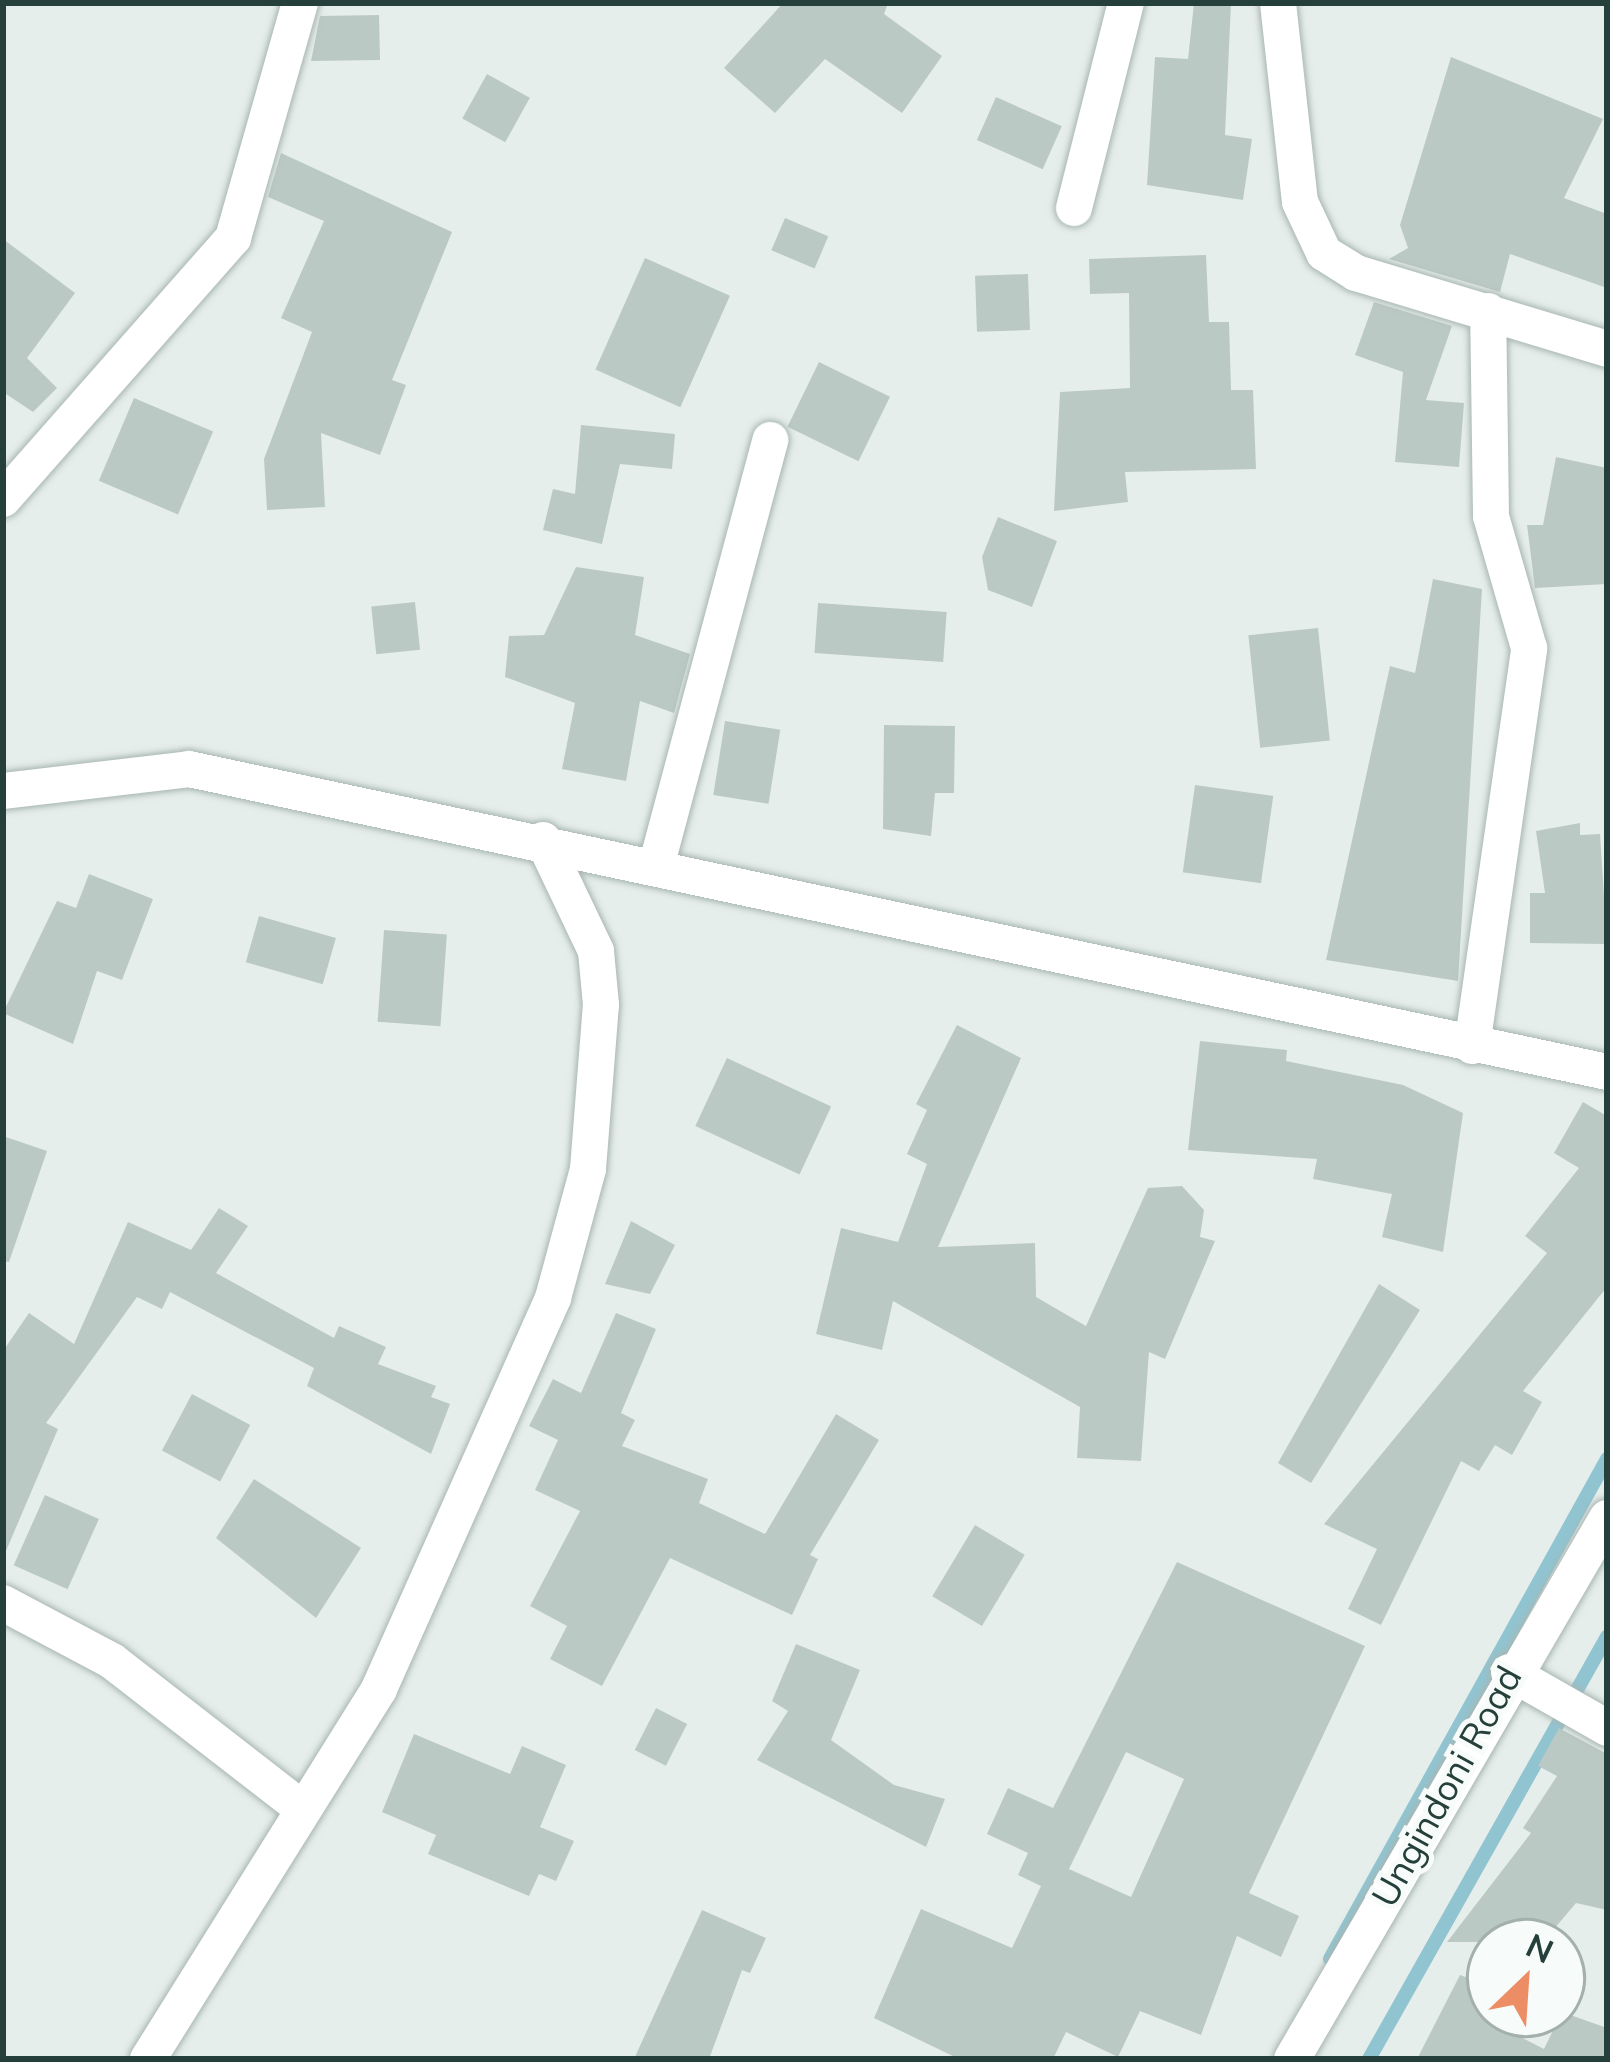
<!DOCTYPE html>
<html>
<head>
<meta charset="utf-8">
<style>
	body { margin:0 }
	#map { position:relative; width:1610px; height:2062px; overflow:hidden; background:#e6eeeb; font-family:Mulish,sans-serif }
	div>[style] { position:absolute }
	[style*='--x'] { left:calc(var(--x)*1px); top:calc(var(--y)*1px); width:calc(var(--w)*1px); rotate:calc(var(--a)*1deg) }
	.stream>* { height:14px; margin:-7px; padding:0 7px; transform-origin:7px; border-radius:7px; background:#91c4d1 }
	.building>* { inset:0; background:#bbc9c4; transform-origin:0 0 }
	.roads { filter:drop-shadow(0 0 3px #a8b6b2) drop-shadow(0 0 3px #a8b6b2) }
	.street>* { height:36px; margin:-18px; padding:0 18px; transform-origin:18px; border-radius:18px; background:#fff }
	.secondary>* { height:36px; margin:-18px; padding:0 18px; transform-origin:18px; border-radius:18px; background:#fff }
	span { translate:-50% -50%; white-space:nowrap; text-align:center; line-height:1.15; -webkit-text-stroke:10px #f7fbf9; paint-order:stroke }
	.street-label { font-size:36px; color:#25403a }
	.frame { position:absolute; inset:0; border:6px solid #25403a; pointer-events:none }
	.north { position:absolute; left:1466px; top:1918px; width:120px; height:120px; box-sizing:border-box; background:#f7fbf9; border:3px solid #a3b0ad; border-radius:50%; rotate:25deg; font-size:33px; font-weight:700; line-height:48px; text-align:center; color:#25403a }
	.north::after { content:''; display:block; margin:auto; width:42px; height:54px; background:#ed8d65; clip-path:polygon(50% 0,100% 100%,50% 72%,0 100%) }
</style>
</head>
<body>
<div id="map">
	<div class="stream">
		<div style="--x:1330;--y:1959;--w:572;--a:-61.01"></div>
		<div style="--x:1369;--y:2059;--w:485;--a:-60.6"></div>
	</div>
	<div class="building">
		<div style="clip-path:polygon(783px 3px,888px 3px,884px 14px,942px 56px,902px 113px,825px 59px,775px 113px,724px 68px)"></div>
		<div style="clip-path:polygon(1194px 3px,1231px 3px,1225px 135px,1252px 139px,1243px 200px,1147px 185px,1155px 57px,1188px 59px)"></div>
		<div style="clip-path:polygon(379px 15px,380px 60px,311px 61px,320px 16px)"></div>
		<div style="clip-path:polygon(1451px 57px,1603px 119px,1564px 198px,1607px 214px,1607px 288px,1510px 254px,1500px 292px,1389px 259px,1408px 248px,1400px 225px)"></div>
		<div style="left:487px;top:74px;width:49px;height:51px;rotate:29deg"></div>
		<div style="left:996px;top:97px;width:72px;height:47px;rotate:24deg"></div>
		<div style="clip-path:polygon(281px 153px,452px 232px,392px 380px,406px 385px,380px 455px,321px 433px,325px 507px,267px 510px,264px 459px,312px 332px,281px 318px,324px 221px,268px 197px)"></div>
		<div style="left:785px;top:218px;width:47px;height:35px;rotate:23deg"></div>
		<div style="clip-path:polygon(3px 239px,75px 293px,27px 358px,57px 388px,33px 412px,3px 392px)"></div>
		<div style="clip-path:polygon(1206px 255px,1209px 322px,1229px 322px,1231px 390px,1253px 390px,1256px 469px,1125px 472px,1128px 502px,1054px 511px,1060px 392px,1130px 388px,1129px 293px,1090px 294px,1089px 259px)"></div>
		<div style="left:645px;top:258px;width:93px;height:122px;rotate:24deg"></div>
		<div style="left:1028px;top:274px;width:56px;height:53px;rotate:88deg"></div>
		<div style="clip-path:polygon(1374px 302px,1452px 326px,1426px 400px,1464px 403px,1459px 467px,1395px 462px,1403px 372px,1355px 355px)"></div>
		<div style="left:819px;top:362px;width:79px;height:72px;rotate:26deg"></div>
		<div style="left:134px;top:398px;width:86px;height:90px;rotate:23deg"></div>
		<div style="clip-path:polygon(581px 425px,675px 434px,672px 469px,620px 464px,602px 544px,543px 530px,553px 489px,575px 494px)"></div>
		<div style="clip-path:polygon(1556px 457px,1607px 468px,1607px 584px,1535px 588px,1527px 525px,1543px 525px)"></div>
		<div style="clip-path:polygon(998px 517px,1057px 541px,1032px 607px,988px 590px,982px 557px)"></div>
		<div style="clip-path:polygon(576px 567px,644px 577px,635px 635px,690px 654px,674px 713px,640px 701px,626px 781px,562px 769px,575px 703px,505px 677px,509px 636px,544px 635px)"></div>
		<div style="clip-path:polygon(1433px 579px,1482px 589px,1458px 981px,1326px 960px,1390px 666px,1415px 673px)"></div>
		<div style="left:415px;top:602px;width:48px;height:44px;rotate:84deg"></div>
		<div style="left:818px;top:603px;width:129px;height:50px;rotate:4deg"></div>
		<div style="left:1318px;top:628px;width:113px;height:70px;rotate:84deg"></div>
		<div style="left:725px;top:721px;width:56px;height:75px;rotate:9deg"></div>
		<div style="clip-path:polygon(884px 725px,955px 726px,954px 793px,935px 793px,931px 836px,883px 829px)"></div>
		<div style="left:1195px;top:785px;width:79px;height:88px;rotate:8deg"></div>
		<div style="clip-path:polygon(1580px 823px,1580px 835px,1600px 834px,1607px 944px,1530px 943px,1530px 893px,1545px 893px,1536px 831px)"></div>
		<div style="clip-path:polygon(89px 874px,153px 899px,122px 980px,97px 971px,73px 1044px,3px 1013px,57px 901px,76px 908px)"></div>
		<div style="left:259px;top:916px;width:80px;height:48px;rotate:16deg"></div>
		<div style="left:384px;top:930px;width:63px;height:92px;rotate:4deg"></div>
		<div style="clip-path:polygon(957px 1025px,1021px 1058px,938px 1247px,1035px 1243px,1036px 1297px,1086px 1326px,1148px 1188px,1182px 1186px,1204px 1210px,1200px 1237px,1215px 1241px,1165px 1359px,1149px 1352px,1141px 1461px,1077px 1458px,1080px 1407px,893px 1301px,882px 1350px,816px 1334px,841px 1228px,898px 1242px,927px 1164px,907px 1154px,927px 1110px,916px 1104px)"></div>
		<div style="clip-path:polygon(1200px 1041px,1287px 1050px,1286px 1061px,1403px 1085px,1463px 1113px,1443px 1252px,1382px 1237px,1392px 1194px,1313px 1179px,1317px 1159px,1188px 1150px)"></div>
		<div style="left:727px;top:1058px;width:115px;height:75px;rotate:25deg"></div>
		<div style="clip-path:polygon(1583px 1102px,1607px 1116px,1607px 1287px,1523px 1391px,1542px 1402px,1512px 1455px,1495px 1445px,1479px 1471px,1461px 1461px,1381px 1625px,1348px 1609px,1377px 1549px,1324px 1524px,1547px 1253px,1525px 1236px,1579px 1168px,1554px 1153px)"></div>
		<div style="clip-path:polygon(3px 1136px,47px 1151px,9px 1262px,3px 1261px)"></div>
		<div style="clip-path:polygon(219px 1208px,248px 1226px,216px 1273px,334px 1338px,339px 1326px,386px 1347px,378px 1364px,436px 1386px,431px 1397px,450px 1404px,431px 1454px,307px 1386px,314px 1368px,170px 1292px,162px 1309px,137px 1297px,46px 1423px,58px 1429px,3px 1558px,3px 1351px,29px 1313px,74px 1344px,128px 1222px,191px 1250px)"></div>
		<div style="clip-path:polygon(631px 1221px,675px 1245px,650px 1294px,605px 1284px)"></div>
		<div style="clip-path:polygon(1379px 1284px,1420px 1310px,1311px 1483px,1278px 1463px)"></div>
		<div style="clip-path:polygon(616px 1313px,656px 1329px,621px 1413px,635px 1420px,622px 1446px,708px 1479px,699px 1503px,765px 1534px,836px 1414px,879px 1440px,810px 1555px,818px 1559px,792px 1615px,670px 1558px,602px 1686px,550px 1659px,567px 1626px,530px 1606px,580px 1511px,535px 1490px,558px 1440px,529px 1426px,553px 1379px,581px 1393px)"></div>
		<div style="left:192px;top:1394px;width:66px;height:64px;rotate:28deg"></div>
		<div style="clip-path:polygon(254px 1479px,361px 1548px,316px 1618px,216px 1538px)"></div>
		<div style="left:45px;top:1495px;width:59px;height:77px;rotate:24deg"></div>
		<div style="left:975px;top:1525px;width:58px;height:83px;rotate:31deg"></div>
		<div style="clip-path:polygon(evenodd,1177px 1562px,1365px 1646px,1249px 1893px,1299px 1916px,1281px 1957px,1237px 1936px,1201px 2035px,1140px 2011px,1118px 2057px,1066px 2032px,1053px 2059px,959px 2059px,874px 2018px,921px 1909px,1012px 1948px,1041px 1886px,1018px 1875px,1028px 1853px,987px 1834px,1008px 1788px,1053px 1808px,1177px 1562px,1126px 1752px,1184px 1779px,1131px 1897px,1069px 1869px,1126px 1752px)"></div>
		<div style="clip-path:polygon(796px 1644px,860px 1670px,831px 1740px,894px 1785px,945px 1799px,926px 1847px,757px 1760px,788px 1711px,772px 1701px)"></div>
		<div style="left:656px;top:1708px;width:35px;height:47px;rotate:27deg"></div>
		<div style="clip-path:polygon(1559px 1728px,1607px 1754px,1607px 1910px,1576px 1903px,1543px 1942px,1447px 1942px,1531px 1833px,1523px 1828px,1557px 1776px,1538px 1766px)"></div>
		<div style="clip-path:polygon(414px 1734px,510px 1774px,522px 1746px,566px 1765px,540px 1827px,574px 1841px,556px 1881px,539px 1874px,529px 1896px,428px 1854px,436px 1835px,382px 1812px)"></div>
		<div style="clip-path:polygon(702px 1910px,766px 1938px,750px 1973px,742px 1970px,709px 2059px,634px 2059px)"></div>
		<div style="clip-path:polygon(1460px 1975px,1490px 1986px,1490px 2021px,1544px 2049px,1562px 2012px,1607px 2028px,1607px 2059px,1417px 2059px)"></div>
	</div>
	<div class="roads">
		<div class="street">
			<div style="--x:1278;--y:3;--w:200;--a:83.7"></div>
			<div style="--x:1300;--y:202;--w:56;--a:64.8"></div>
			<div style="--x:1324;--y:253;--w:38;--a:32"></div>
			<div style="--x:1356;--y:273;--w:262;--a:16.8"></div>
			<div style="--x:1074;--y:208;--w:211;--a:-75.8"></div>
			<div style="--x:3;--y:499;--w:348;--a:-48.6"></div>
			<div style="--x:233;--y:238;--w:244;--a:-74.1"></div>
			<div style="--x:3;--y:791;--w:187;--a:-6.7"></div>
			<div style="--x:189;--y:769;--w:1450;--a:12.06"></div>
			<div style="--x:657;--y:863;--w:438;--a:-75"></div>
			<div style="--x:1472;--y:1046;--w:402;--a:-81.8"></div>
			<div style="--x:1529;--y:648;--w:137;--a:-106.1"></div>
			<div style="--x:1491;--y:516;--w:205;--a:-90.8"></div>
			<div style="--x:3;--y:1603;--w:123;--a:28"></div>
			<div style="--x:112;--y:1661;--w:238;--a:37.8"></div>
			<div style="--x:1509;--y:1672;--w:113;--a:29.7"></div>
			<div style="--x:148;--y:2059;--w:436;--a:-58"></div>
			<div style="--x:379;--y:1689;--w:428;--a:-66"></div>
			<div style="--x:553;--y:1298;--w:134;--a:-74.8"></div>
			<div style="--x:588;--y:1169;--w:165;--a:-85.5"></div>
			<div style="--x:601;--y:1005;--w:54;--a:-95.3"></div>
			<div style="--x:596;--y:951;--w:123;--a:-115.5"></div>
		</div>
		<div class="secondary">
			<div style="--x:1292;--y:2059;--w:626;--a:-59.79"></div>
		</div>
	</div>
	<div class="street-label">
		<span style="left:1446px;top:1786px;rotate:-61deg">Ungindoni Road</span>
	</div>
	<div class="frame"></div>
	<div class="north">N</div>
</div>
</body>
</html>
